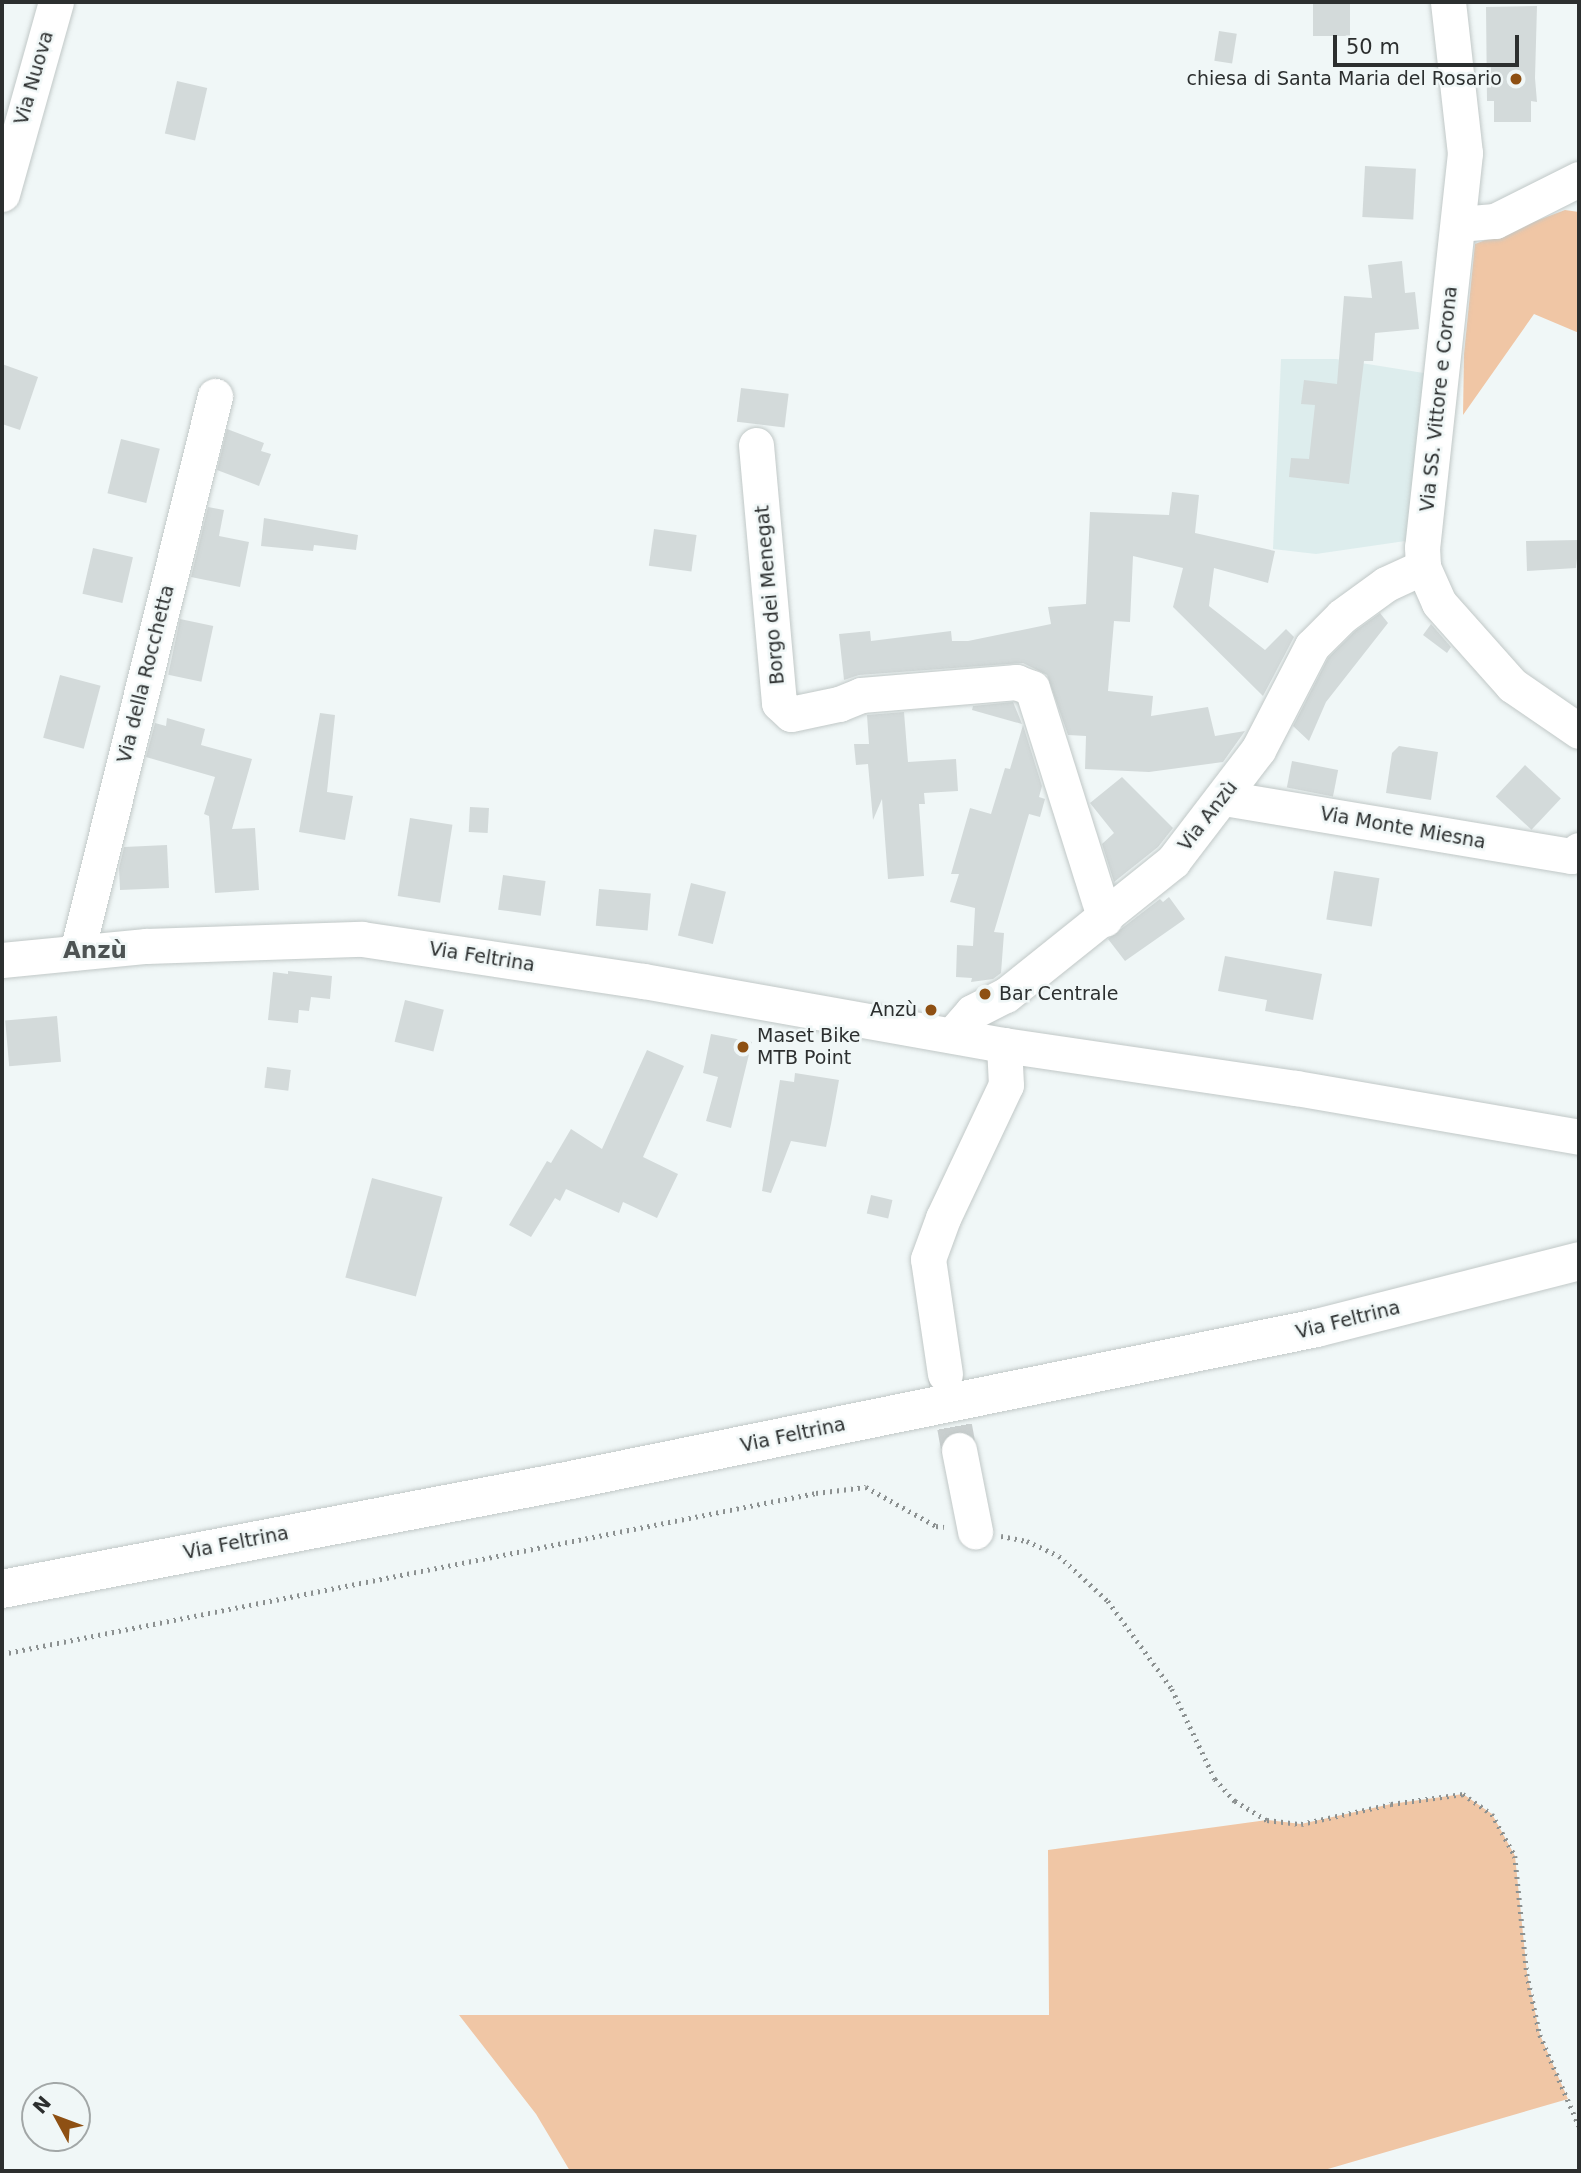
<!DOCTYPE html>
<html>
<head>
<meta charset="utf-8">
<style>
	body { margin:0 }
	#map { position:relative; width:1581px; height:2173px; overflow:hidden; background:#f0f7f7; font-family:"DejaVu Sans",sans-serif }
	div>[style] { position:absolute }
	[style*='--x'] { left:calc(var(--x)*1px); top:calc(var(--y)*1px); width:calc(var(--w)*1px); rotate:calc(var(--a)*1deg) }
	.built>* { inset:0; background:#ddeded }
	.green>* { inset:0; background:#f0c6a5 }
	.building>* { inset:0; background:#d3dada; transform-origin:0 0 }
	.minor-tunnel>* { height:35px; margin-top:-17.5px; transform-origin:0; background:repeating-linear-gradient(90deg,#c9cfcf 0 35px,transparent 0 53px) }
	.path>* { height:4.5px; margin-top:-2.25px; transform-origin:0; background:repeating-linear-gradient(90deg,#8c9191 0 2px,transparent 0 7px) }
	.roads { filter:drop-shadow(0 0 2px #c1c8c7) drop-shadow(0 0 2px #c1c8c7) }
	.minor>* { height:35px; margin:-17.5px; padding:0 17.5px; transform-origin:17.5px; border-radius:17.5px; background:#fff }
	.major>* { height:38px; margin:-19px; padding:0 19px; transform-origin:19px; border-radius:19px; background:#fff }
	.dots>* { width:19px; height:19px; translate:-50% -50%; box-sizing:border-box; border:4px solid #f0f7f7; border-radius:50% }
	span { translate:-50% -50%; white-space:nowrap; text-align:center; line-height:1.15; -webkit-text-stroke:5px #f0f7f7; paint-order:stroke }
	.street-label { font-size:19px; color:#2c2f2f }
	.poi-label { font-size:19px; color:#2c2f2f }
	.right { translate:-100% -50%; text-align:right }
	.left { translate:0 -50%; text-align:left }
	.quarter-label { font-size:23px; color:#4e5454; font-weight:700 }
	.frame { position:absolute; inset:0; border:4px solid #2c2f2f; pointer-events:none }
	.north { position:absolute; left:21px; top:2082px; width:70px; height:70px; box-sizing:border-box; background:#f0f7f7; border:2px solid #a2a7a7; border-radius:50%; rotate:311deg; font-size:19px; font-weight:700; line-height:28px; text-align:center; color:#2c2f2f }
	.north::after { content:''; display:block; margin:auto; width:24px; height:32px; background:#8e5013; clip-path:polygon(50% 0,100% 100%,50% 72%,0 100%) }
	.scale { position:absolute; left:1333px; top:35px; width:186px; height:32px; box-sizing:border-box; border:4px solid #2c2f2f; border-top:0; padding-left:9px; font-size:21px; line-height:24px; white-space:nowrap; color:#2c2f2f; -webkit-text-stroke:5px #f0f7f7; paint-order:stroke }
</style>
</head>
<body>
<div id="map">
	<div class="built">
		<div style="clip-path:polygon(1281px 359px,1336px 359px,1430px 374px,1419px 539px,1316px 554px,1273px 549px)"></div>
	</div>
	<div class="green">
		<div style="clip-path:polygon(1565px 210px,1579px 212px,1579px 333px,1534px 314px,1463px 415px,1464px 354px,1475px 244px)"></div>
		<div style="clip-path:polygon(1463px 1794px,1492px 1814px,1515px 1856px,1527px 1973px,1540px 2035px,1568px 2099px,1321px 2171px,570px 2171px,536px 2114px,459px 2015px,1049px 2015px,1048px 1850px,1267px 1820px,1301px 1824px,1391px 1804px)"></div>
	</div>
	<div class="building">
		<div style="left:1313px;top:2px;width:37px;height:34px"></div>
		<div style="clip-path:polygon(1537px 6px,1535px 78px,1537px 102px,1531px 101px,1531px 122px,1494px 122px,1494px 101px,1487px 101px,1486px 7px)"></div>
		<div style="left:1219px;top:31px;width:18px;height:30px;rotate:9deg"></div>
		<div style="left:177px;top:81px;width:31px;height:54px;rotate:13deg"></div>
		<div style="left:1365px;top:166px;width:51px;height:51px;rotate:3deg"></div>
		<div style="clip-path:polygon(1402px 261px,1405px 293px,1415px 292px,1419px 329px,1375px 333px,1373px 361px,1364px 361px,1349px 484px,1289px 477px,1291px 458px,1309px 459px,1315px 405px,1301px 404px,1304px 380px,1337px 384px,1344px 296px,1372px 298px,1368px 265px)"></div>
		<div style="clip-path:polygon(2px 364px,38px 377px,20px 430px,2px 424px)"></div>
		<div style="left:741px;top:388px;width:48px;height:34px;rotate:7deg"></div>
		<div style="clip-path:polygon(227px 429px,264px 443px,261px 451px,271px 454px,259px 486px,217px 470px)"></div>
		<div style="left:121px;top:439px;width:40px;height:56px;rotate:14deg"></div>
		<div style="clip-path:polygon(1172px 492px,1199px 495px,1195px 533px,1275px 551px,1268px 583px,1214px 568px,1209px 606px,1265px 650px,1286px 629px,1294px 637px,1263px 696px,1173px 607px,1183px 568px,1133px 556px,1130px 622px,1114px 621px,1108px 691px,1153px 696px,1151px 716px,1208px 707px,1215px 736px,1245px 731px,1223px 762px,1149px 772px,1085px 769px,1086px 736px,1068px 735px,1047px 675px,1023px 663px,859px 675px,844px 680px,839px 634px,870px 631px,871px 641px,951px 631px,952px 641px,968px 641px,1051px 624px,1048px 607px,1086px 604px,1090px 512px,1169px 515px)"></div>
		<div style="clip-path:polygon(208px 507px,224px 510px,219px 536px,249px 542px,240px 587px,191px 577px)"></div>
		<div style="clip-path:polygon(264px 518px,358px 535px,356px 550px,314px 545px,313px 551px,261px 546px)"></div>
		<div style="left:654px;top:529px;width:43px;height:37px;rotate:8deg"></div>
		<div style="clip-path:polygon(1579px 540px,1576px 568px,1527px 571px,1526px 541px)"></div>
		<div style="left:93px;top:548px;width:41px;height:47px;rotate:13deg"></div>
		<div style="clip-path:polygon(1380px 613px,1388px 623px,1326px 702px,1309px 741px,1293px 726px,1328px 658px,1355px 631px)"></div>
		<div style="left:180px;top:619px;width:34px;height:57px;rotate:12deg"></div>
		<div style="clip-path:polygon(1431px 624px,1451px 647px,1447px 653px,1423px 635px)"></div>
		<div style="left:60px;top:675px;width:42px;height:65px;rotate:15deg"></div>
		<div style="clip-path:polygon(1013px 702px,1022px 724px,972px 710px,973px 706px)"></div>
		<div style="clip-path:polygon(904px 712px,908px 762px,956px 759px,958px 791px,924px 793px,925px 804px,919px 804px,924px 876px,888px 879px,882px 799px,873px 820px,868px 764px,856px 765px,854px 744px,869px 744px,867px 715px)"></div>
		<div style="clip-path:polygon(320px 713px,335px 715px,327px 792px,353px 796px,345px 840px,299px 832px)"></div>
		<div style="clip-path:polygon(167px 718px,205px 729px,201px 745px,252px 759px,232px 829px,255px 828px,259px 890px,215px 893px,209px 816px,204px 814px,215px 777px,146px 757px,155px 723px,166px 726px)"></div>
		<div style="clip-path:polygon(1023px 725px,1042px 786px,1039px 797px,1045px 799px,1040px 817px,1029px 814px,994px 932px,1004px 933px,1001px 973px,993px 979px,971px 982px,972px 978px,956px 977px,957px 945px,973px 946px,975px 908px,950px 902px,959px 874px,951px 874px,970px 808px,991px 814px,1005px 768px,1010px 769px)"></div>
		<div style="clip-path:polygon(1399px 746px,1438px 752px,1431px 800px,1386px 793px,1392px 753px)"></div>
		<div style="left:1292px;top:761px;width:47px;height:27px;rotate:11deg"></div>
		<div style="left:1525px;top:765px;width:49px;height:43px;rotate:43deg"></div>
		<div style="clip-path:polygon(1122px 777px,1173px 828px,1158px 847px,1114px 882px,1102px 844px,1114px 833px,1090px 803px)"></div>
		<div style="left:470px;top:807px;width:19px;height:25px;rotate:3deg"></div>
		<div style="left:410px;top:818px;width:43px;height:79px;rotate:9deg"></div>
		<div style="clip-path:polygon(167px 845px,169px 888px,120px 890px,119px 868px,124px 847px)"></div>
		<div style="left:1334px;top:871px;width:46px;height:49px;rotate:9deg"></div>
		<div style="left:503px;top:875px;width:43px;height:35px;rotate:8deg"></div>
		<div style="left:691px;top:883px;width:36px;height:54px;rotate:14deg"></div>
		<div style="left:599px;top:889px;width:52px;height:37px;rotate:5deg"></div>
		<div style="clip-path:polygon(1169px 897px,1185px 919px,1125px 961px,1108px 939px,1160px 899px,1163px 902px)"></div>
		<div style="clip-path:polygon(1225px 956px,1322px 974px,1313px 1020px,1265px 1011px,1267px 1000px,1218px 991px)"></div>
		<div style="clip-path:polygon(288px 971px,332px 976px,330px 999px,311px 997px,309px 1011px,299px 1010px,298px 1023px,268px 1020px,273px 972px,288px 974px)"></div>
		<div style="left:405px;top:1000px;width:40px;height:43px;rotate:14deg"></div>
		<div style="left:57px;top:1016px;width:46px;height:52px;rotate:85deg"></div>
		<div style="clip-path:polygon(711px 1034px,752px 1042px,731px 1128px,706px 1121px,718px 1077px,703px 1073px)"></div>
		<div style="clip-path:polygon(647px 1050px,684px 1066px,643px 1157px,678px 1174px,657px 1218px,623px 1202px,619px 1213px,566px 1189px,560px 1201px,555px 1198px,531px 1237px,509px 1225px,547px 1161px,551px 1163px,571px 1129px,602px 1149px)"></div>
		<div style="left:267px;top:1067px;width:24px;height:21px;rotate:7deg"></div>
		<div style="clip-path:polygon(795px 1073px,839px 1080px,831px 1124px,826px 1147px,791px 1141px,771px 1193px,762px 1191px,780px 1080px,794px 1082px)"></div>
		<div style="left:372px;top:1178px;width:73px;height:103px;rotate:15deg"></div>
		<div style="left:871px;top:1195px;width:22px;height:19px;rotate:13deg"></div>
	</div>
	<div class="minor-tunnel">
		<div style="--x:945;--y:1374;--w:77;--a:79.6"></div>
	</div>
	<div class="path">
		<div style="--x:1001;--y:1536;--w:26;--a:11"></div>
		<div style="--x:1027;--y:1541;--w:35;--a:25"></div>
		<div style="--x:1059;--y:1556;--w:67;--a:42.6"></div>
		<div style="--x:1108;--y:1601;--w:109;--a:54"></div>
		<div style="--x:1172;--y:1689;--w:100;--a:64.5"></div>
		<div style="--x:1215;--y:1779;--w:30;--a:48"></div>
		<div style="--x:1235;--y:1801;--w:37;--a:31"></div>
		<div style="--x:1267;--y:1820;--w:34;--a:7"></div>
		<div style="--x:1301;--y:1824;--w:92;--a:-12.5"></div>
		<div style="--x:1391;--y:1804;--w:73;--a:-7.9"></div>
		<div style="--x:1463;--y:1794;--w:35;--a:35"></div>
		<div style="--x:1492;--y:1814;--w:48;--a:61.3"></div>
		<div style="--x:1515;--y:1856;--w:119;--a:84.2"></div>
		<div style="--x:1527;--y:1974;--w:62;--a:78"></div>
		<div style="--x:1540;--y:2035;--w:99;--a:66.8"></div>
		<div style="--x:2;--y:1654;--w:830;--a:-11.19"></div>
		<div style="--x:816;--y:1493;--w:50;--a:-6.8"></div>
		<div style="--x:866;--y:1487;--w:80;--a:29.1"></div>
		<div style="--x:936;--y:1526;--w:8;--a:7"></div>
	</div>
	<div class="roads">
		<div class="minor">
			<div style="--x:1448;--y:2;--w:152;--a:83.6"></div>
			<div style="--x:1465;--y:153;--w:396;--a:96.2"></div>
			<div style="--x:1422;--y:547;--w:20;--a:87"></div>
			<div style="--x:1423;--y:567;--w:39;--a:66"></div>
			<div style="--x:1439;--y:603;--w:110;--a:48.3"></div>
			<div style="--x:1512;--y:685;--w:81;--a:34.5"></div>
			<div style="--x:2;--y:194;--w:199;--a:-74.3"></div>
			<div style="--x:1459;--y:224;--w:36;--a:-5"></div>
			<div style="--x:1495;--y:221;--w:94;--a:-26.6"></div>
			<div style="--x:756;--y:445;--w:259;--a:84.9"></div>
			<div style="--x:779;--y:703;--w:16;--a:43"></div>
			<div style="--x:791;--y:714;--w:49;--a:-11.8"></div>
			<div style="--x:839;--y:704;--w:24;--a:-22"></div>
			<div style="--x:861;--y:695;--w:156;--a:-4.8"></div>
			<div style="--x:1016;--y:682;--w:17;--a:21"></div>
			<div style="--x:1032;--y:688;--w:242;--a:72.5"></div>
			<div style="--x:1224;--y:798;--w:352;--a:9.5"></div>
			<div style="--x:1571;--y:856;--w:10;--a:-37"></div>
			<div style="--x:77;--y:952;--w:573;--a:-76.06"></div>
			<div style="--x:2;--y:960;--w:145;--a:-5.6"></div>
			<div style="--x:146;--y:946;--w:216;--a:-1.9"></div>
			<div style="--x:362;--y:939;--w:285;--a:8.5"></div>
			<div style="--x:644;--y:981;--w:366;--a:10.1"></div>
			<div style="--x:1004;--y:1045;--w:295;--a:8.4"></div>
			<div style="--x:1296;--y:1088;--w:287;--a:9.8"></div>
			<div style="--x:953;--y:1034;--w:29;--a:-49"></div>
			<div style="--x:972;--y:1012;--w:38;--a:-27"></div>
			<div style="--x:1006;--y:995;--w:214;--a:-38.7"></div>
			<div style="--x:1173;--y:861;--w:140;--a:-52.6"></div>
			<div style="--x:1258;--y:750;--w:117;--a:-62.6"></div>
			<div style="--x:1312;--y:646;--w:42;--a:-45"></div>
			<div style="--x:1342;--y:616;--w:54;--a:-36"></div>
			<div style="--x:1386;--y:584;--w:41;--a:-24.7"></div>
			<div style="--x:945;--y:1374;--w:116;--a:-98.4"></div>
			<div style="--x:928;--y:1259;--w:44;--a:-69.9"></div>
			<div style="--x:943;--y:1218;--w:147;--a:-64.7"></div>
			<div style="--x:1006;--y:1085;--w:40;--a:-92.9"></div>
			<div style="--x:959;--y:1450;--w:83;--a:78.8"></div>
		</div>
		<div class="major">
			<div style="--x:2;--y:1589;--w:579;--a:-10.84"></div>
			<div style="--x:571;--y:1480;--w:761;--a:-11.52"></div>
			<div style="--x:1317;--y:1328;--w:270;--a:-14.3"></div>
		</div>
	</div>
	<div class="dots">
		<div style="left:1516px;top:79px;background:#8e5013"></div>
		<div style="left:985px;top:994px;background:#8e5013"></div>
		<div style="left:931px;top:1010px;background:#8e5013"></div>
		<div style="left:743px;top:1047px;background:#8e5013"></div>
	</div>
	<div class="street-label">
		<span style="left:34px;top:78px;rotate:-74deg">Via Nuova</span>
		<span style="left:1439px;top:399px;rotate:-84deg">Via SS. Vittore e Corona</span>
		<span style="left:770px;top:595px;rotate:-95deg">Borgo dei Menegat</span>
		<span style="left:146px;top:674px;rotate:-76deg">Via della Rocchetta</span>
		<span style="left:1208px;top:816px;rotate:-52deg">Via Anzù</span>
		<span style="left:1403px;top:828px;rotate:10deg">Via Monte Miesna</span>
		<span style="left:482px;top:957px;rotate:9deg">Via Feltrina</span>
		<span style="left:1348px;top:1320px;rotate:-14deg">Via Feltrina</span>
		<span style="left:793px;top:1435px;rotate:-12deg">Via Feltrina</span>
		<span style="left:236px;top:1543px;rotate:-11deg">Via Feltrina</span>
	</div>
	<div class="poi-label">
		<span class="right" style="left:1502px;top:79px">chiesa di Santa Maria del Rosario</span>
		<span class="left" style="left:999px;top:994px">Bar Centrale</span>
		<span class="right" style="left:917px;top:1010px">Anzù</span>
		<span class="left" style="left:757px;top:1047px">Maset Bike<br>MTB Point</span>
	</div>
	<div class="quarter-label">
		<span style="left:95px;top:950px">Anzù</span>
	</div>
	<div class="frame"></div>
	<div class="north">N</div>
	<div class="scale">50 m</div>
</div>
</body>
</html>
